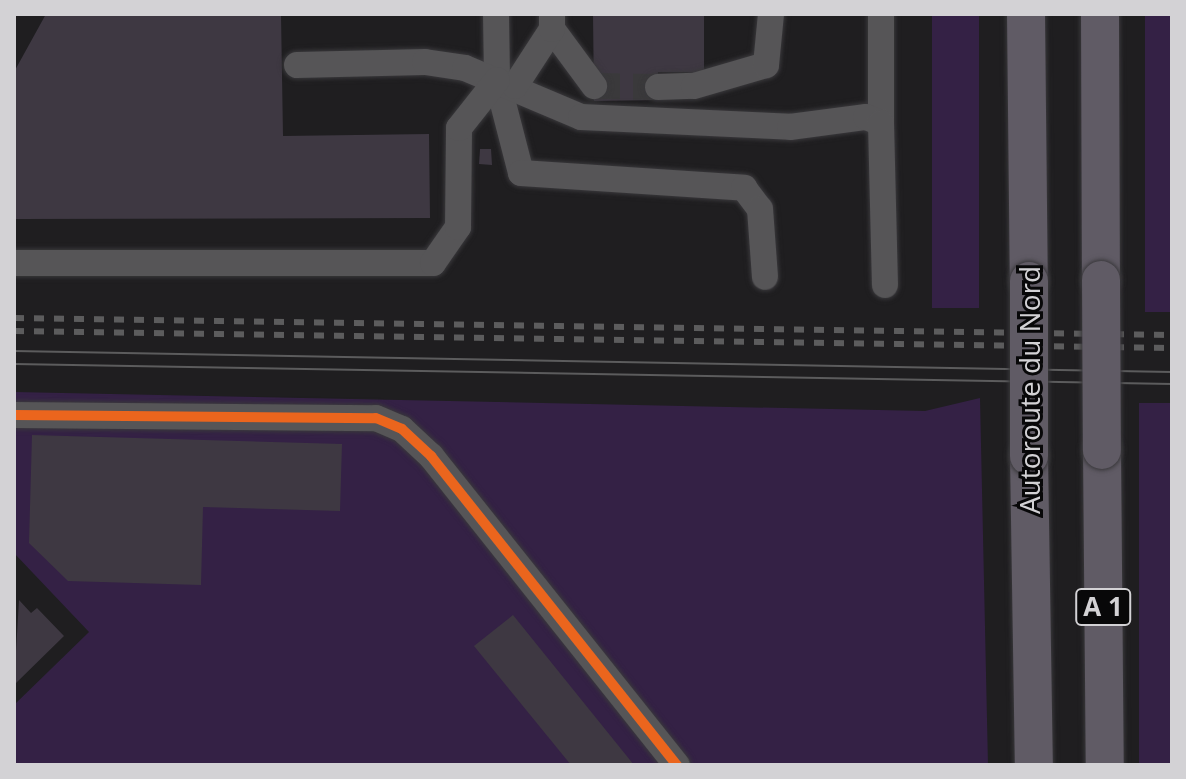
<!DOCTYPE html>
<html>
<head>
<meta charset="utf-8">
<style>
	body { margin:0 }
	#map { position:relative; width:1186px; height:779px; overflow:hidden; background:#1f1e20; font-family:"Open Sans",sans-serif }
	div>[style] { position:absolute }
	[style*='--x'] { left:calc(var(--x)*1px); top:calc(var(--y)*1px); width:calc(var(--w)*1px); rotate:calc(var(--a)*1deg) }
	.green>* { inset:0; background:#342145; transform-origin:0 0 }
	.building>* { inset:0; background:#3e3842 }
	.minor-tunnel>* { height:26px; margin-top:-13px; transform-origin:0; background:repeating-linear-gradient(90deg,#3a393b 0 26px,transparent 0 39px) }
	.roads { filter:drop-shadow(0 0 2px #39383b) drop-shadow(0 0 2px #39383b) }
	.minor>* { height:26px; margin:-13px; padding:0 13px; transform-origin:13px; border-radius:13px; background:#565557 }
	.highway>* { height:38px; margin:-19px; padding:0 19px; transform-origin:19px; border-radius:19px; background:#605b65 }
	.tram>* { height:2px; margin:-1px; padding:0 1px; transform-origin:1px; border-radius:1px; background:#5c5c5d }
	.rail>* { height:6px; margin-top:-3px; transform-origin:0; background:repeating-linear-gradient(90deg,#5c5c5d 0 10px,transparent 0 20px) }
	.bridges { filter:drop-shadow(0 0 2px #39383b) drop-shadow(0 0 2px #39383b) }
	.highway-bridge>* { height:38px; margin:-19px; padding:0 19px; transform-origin:19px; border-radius:19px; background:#605b65 }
	.cycleway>* { height:10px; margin:-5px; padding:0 5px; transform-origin:5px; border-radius:5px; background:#eb651d }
	span { translate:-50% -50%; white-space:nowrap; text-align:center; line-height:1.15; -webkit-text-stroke:6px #080809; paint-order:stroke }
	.shield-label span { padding:2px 6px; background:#080809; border:2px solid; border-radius:6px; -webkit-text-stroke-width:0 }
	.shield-label { font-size:26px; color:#d3d2d5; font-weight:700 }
	.street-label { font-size:28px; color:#d3d2d5 }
	.frame { position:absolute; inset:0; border:16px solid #d3d2d5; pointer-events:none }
</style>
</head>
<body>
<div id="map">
	<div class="green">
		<div style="left:932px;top:14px;width:47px;height:294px"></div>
		<div style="left:1145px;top:14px;width:27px;height:298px"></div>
		<div style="clip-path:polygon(14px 392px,925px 411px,980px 398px,988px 765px,14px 765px,14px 705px,89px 632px,14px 553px)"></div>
		<div style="left:1139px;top:403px;width:33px;height:362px"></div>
	</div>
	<div class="building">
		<div style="clip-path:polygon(46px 14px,281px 14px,283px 136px,429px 134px,430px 218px,14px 219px,14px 72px)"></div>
		<div style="clip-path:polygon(593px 14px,704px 14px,704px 72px,658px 72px,658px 100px,594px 101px)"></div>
		<div style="clip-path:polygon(480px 149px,491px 149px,492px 165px,479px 164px)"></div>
		<div style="clip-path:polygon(32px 435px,342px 444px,340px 511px,203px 507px,201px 585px,68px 581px,29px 543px)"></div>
		<div style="clip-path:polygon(19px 600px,31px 613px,37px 608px,64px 636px,14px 685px)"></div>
		<div style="clip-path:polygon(513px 615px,634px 765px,571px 765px,474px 646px)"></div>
	</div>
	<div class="minor-tunnel">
		<div style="--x:594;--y:86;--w:64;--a:0.9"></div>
	</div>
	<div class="roads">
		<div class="minor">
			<div style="--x:496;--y:14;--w:66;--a:89.1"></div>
			<div style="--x:497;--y:80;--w:96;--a:75.5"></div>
			<div style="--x:521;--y:173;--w:224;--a:3.8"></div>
			<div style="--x:744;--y:188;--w:26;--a:53"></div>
			<div style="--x:760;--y:209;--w:68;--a:85.8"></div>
			<div style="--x:881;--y:14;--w:109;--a:90"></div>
			<div style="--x:552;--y:29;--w:71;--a:53.6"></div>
			<div style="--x:297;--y:65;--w:128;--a:-1.3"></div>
			<div style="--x:425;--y:62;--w:40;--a:8.5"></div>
			<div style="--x:465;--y:68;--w:126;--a:22.9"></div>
			<div style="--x:581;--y:117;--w:209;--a:2.7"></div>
			<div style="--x:790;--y:127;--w:77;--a:-7.5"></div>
			<div style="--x:866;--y:117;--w:16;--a:22"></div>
			<div style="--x:881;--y:123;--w:162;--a:88.6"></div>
			<div style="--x:515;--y:86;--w:68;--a:-57"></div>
			<div style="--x:552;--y:29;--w:15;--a:-90"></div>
			<div style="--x:658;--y:87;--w:36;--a:-2"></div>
			<div style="--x:694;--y:86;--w:75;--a:-16.3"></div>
			<div style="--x:766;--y:65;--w:51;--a:-84.4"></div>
			<div style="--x:14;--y:263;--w:419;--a:0"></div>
			<div style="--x:433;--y:263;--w:44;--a:-55.2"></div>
			<div style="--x:458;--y:227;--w:99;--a:-89.4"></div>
			<div style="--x:459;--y:128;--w:61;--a:-51.6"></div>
			<div style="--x:14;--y:415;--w:362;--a:0.5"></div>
			<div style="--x:376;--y:418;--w:28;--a:23"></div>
			<div style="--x:402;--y:429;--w:40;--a:43"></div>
			<div style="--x:431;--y:456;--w:395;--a:51.5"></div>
		</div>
		<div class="highway">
			<div style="--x:1026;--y:14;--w:267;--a:89.4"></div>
			<div style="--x:1100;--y:14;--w:266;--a:89.8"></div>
			<div style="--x:1102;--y:450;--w:315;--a:89.5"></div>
			<div style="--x:1029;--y:456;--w:309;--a:89.1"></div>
		</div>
	</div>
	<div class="tram">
		<div style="--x:14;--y:351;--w:1158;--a:1.04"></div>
		<div style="--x:14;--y:364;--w:1158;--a:0.99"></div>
	</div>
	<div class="rail">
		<div style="--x:14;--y:318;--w:1158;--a:0.84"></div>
		<div style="--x:14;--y:331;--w:1158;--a:0.84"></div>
	</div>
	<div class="bridges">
		<div class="highway-bridge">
			<div style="--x:1101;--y:280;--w:170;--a:89.7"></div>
			<div style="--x:1029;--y:456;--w:175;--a:-90"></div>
		</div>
	</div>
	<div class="cycleway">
		<div style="--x:14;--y:415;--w:362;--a:0.5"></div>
		<div style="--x:376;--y:418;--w:28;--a:23"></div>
		<div style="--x:402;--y:429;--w:40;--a:43"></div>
		<div style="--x:431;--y:456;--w:395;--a:51.5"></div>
	</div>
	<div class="shield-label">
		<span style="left:1103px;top:607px">A 1</span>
	</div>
	<div class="street-label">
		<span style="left:1029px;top:390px;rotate:-90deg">Autoroute du Nord</span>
	</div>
	<div class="frame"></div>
</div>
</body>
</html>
